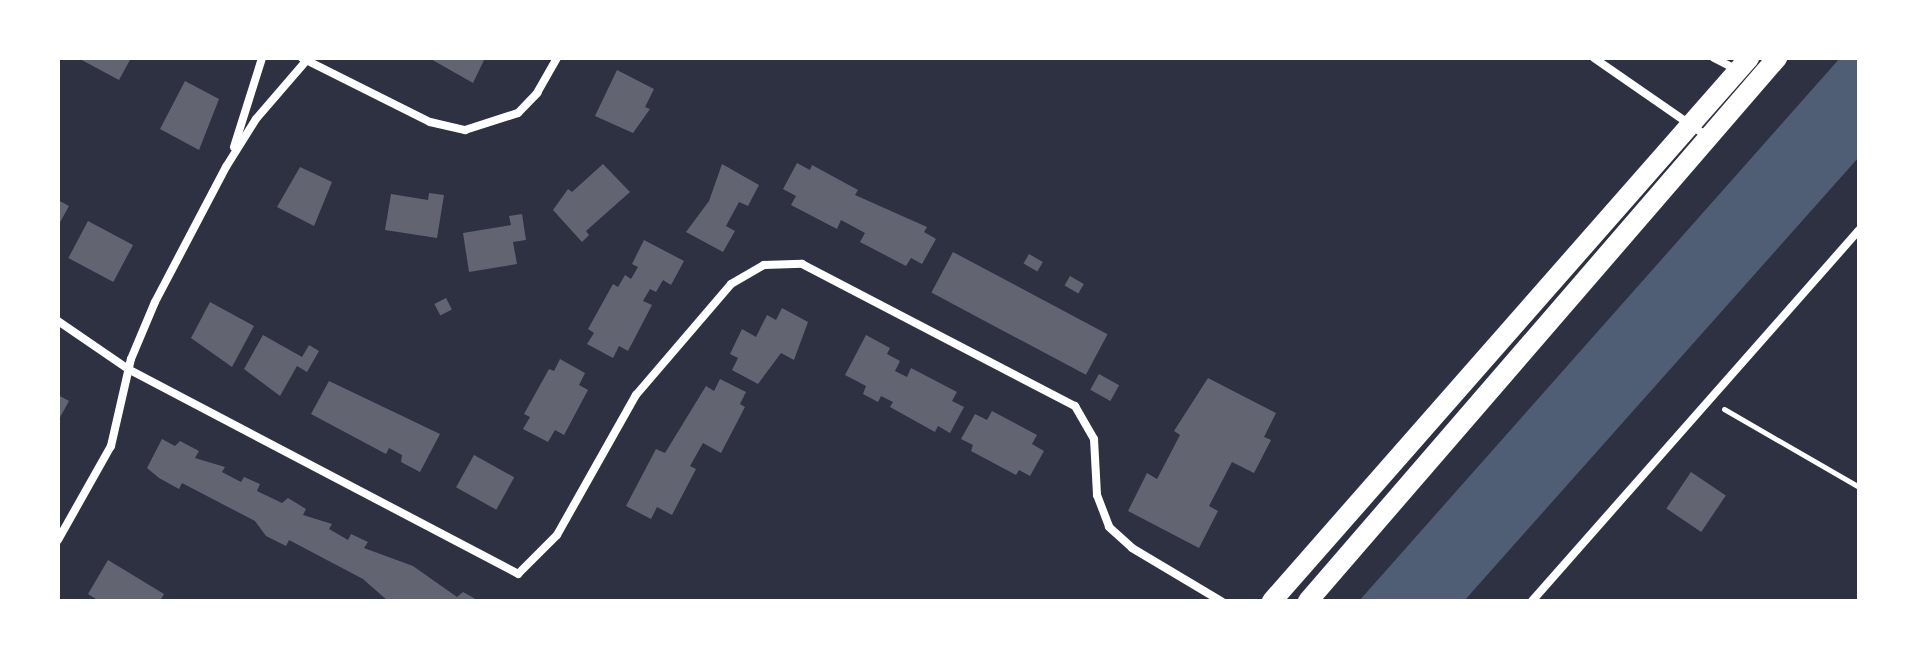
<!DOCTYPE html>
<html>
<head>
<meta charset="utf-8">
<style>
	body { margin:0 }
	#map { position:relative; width:1917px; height:659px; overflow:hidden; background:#2d3142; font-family:"PT Sans",sans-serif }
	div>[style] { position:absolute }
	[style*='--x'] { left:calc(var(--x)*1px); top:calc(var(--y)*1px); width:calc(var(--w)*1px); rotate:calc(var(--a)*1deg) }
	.water>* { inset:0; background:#4f5d75 }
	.building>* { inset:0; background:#626471; transform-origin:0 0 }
	.path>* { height:5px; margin:-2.5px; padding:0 2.5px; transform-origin:2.5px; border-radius:2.5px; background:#fff }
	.minor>* { height:8px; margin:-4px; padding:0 4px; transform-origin:4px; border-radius:4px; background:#fff }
	.primary>* { height:20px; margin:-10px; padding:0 10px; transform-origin:10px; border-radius:10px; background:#fff }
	span { translate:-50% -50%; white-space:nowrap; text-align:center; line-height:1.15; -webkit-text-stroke:8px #fff; paint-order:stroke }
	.frame { position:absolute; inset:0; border:60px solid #fff; pointer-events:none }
</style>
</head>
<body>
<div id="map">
	<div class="water">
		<div style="clip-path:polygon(1840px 58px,1859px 58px,1859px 157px,1464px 601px,1359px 601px)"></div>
	</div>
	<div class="building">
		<div style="clip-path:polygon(78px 58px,131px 58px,119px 80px)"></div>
		<div style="clip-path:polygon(429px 58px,485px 58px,473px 83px)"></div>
		<div style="clip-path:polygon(617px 70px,654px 89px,645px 107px,650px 109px,633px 133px,595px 116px)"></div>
		<div style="clip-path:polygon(185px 81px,219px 99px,199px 150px,160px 129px)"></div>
		<div style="clip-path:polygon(797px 163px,810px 170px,812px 165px,858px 190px,855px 195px,927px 227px,924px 232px,936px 239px,922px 264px,911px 258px,906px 266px,860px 242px,865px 233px,841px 220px,837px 229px,791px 205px,796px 196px,783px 189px)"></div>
		<div style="clip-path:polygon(603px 164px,630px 192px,586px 231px,589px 235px,582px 242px,553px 210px,568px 189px,572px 192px)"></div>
		<div style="clip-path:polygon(722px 164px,759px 185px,748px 206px,739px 202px,726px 226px,735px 231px,723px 252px,686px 232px,709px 201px)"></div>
		<div style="clip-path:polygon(300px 167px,332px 182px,314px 226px,277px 207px)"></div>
		<div style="clip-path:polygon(429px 193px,444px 195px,437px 238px,385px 230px,391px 194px,428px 200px)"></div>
		<div style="clip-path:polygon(58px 200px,69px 206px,58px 226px)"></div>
		<div style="clip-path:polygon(522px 214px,526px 240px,513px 242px,517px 264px,469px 272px,463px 233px,511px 225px,509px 216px)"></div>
		<div style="left:88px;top:221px;width:51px;height:42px;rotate:28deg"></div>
		<div style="clip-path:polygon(644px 240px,684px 261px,671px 285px,663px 280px,656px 292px,650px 289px,643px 301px,652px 305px,628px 351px,619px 346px,613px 358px,587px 344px,594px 333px,588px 329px,613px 284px,618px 287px,625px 275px,631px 279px,638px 267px,632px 264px)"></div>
		<div style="left:953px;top:252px;width:175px;height:46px;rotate:28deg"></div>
		<div style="left:1029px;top:254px;width:16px;height:11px;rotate:30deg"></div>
		<div style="left:1070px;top:276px;width:16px;height:11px;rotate:30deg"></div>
		<div style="left:446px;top:298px;width:13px;height:13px;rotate:63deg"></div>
		<div style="clip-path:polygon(210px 302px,254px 326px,232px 367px,191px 338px)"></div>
		<div style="clip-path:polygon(782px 308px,808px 322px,794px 360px,781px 353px,758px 384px,732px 370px,738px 358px,730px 354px,742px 329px,756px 337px,767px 315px,776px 320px)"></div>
		<div style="clip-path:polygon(263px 335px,302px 357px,309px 345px,319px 351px,307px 372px,297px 366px,280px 396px,244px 369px)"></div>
		<div style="clip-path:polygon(866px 335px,890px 348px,887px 354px,900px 361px,895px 371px,907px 377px,911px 368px,957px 392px,952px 401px,964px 407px,950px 433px,938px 426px,935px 432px,890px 407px,893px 402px,881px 396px,878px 402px,863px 394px,866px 386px,845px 375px)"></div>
		<div style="clip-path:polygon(560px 359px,585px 373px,579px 385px,588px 390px,564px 435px,555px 430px,548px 442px,523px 429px,530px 417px,524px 414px,549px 369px,554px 371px)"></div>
		<div style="left:1099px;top:374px;width:23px;height:18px;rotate:29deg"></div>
		<div style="clip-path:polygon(1208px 378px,1276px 413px,1264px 437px,1271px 440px,1254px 473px,1232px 462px,1209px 506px,1218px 511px,1199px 548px,1128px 511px,1147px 473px,1157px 479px,1180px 435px,1174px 431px)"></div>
		<div style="clip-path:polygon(720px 379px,746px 392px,740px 404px,745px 407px,721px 453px,703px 443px,690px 466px,696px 469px,672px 515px,657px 507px,651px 519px,626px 506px,656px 449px,665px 453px,706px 386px,714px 391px)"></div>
		<div style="clip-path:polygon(329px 381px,440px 434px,420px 472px,401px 462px,402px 455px,389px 448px,386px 454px,311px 414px)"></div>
		<div style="clip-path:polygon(58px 395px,69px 401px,58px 421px)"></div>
		<div style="clip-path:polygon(992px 411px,1037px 435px,1032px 444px,1044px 451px,1030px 476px,1019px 470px,1016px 475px,971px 451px,973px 445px,961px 439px,975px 414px,987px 420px)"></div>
		<div style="clip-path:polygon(162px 439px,175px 446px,180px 441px,199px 451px,195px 458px,225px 467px,222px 472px,241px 482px,244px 477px,260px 484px,257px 491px,282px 503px,288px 498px,306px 509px,303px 515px,332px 524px,329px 529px,348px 540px,351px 534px,368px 542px,364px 548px,413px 566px,457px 597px,463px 592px,479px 601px,388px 601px,363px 579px,325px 559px,289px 540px,286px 546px,266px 536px,255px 521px,182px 483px,179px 489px,159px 478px,147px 468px)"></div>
		<div style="left:474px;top:455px;width:46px;height:37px;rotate:29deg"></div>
		<div style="left:1691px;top:472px;width:42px;height:44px;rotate:34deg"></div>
		<div style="clip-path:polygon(108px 560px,164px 594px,160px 601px,99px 601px,88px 594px)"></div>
	</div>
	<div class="path">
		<div style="--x:1724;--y:409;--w:156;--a:30"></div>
	</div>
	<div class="minor">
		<div style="--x:302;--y:58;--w:143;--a:26.6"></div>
		<div style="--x:430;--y:122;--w:36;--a:13"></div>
		<div style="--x:465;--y:130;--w:56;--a:-17.8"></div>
		<div style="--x:518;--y:113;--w:28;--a:-46"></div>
		<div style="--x:537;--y:93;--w:40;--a:-60.3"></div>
		<div style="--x:1594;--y:58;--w:139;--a:34.7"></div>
		<div style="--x:1714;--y:58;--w:28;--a:27"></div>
		<div style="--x:234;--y:147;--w:93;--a:-72.5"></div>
		<div style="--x:58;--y:321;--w:85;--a:34.4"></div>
		<div style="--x:128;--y:369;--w:441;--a:27.7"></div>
		<div style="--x:518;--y:574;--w:55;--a:-45"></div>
		<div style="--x:557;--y:535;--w:161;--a:-60.6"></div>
		<div style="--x:636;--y:395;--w:146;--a:-49.4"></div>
		<div style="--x:731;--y:284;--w:38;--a:-30"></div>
		<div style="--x:764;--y:265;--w:38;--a:-2"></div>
		<div style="--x:802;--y:264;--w:308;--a:27.5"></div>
		<div style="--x:1075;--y:406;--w:38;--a:60"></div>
		<div style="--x:1094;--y:439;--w:56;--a:86.9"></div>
		<div style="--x:1097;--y:495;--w:34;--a:69"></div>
		<div style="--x:1109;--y:527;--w:31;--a:42"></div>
		<div style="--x:1132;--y:548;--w:104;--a:30.8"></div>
		<div style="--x:58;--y:540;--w:108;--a:-60.6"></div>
		<div style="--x:111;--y:446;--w:89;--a:-77.1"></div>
		<div style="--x:131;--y:359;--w:62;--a:-67.2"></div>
		<div style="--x:155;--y:302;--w:153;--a:-62.3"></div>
		<div style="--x:226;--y:167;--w:57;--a:-58"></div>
		<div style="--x:256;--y:119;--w:78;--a:-49.2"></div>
		<div style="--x:1532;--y:601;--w:495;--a:-48.6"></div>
	</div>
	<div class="primary">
		<div style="--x:1272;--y:601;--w:723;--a:-48.7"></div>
		<div style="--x:1308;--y:601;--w:718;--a:-49.18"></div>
	</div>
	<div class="frame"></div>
</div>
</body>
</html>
